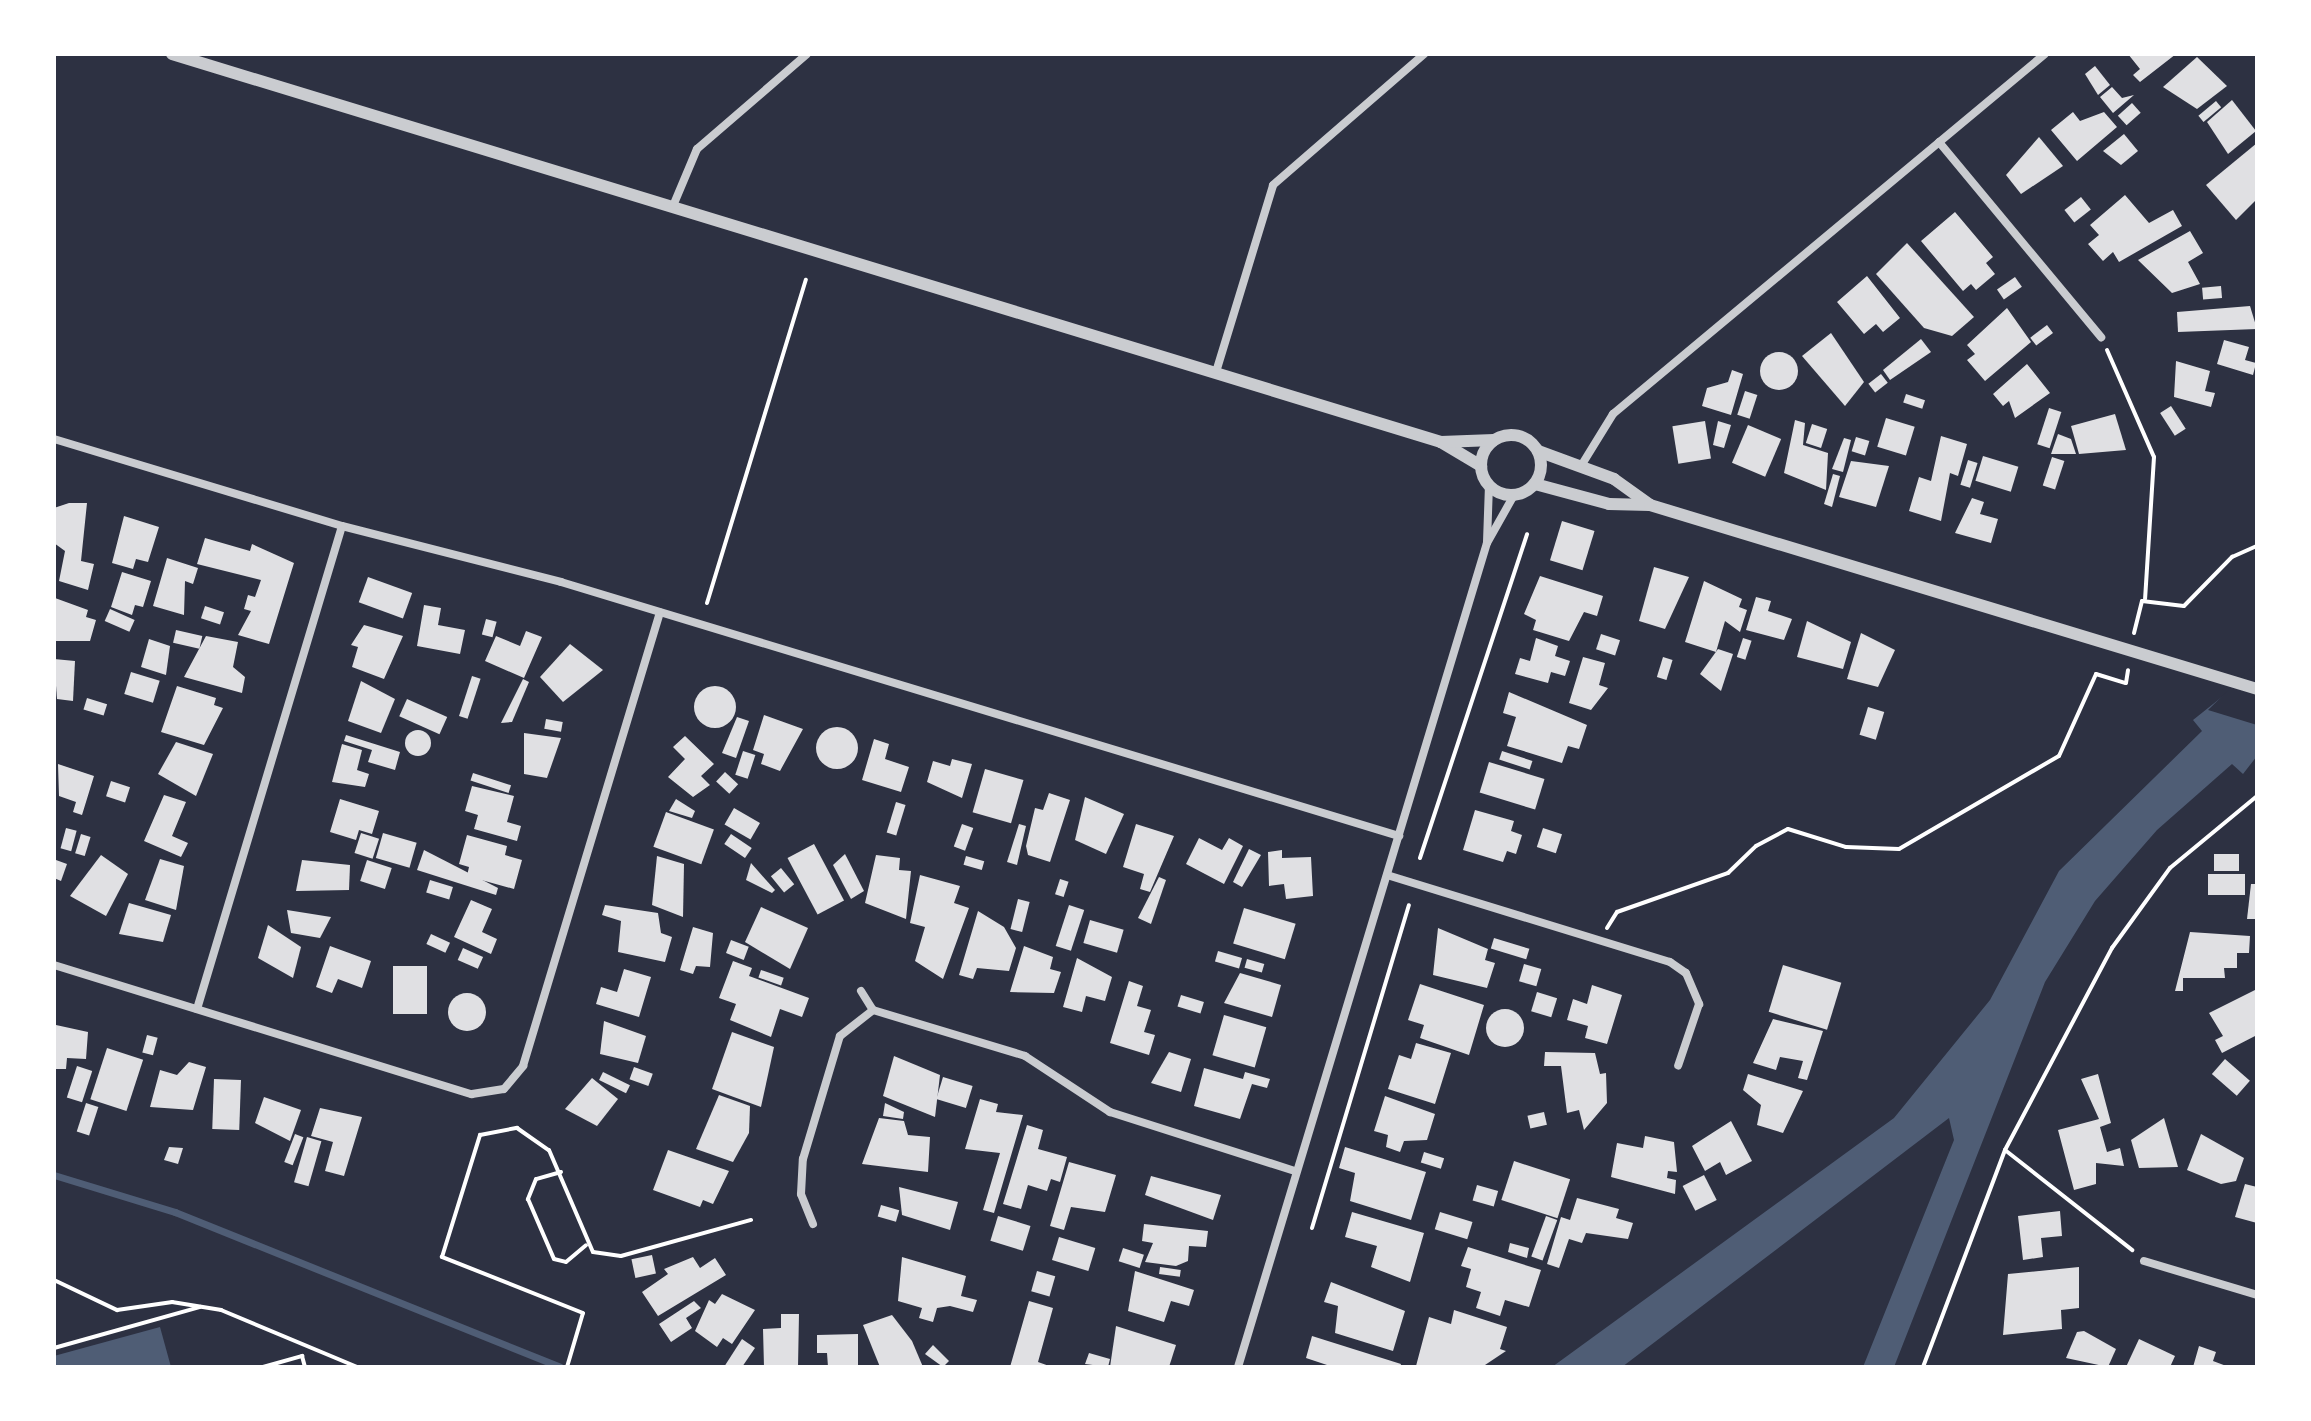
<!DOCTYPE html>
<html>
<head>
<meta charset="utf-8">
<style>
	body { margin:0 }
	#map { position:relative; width:2311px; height:1421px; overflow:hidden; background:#2d3142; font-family:"Space Grotesk",sans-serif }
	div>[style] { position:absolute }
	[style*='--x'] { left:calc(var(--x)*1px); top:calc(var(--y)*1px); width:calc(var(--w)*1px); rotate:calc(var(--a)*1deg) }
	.water>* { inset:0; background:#4f5d75 }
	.pier>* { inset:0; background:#2d3142 }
	.stream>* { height:7px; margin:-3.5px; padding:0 3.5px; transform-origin:3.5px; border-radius:3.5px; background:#4f5d75 }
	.building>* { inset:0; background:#e0e0e3; transform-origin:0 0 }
	.round { border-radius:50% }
	.path>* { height:4px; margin:-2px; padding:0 2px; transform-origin:2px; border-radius:2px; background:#fff }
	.minor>* { height:8px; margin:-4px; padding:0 4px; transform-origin:4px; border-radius:4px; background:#caccd0 }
	.tertiary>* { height:12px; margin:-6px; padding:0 6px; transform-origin:6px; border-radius:6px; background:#caccd0 }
	.tertiary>.ring { margin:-6px; padding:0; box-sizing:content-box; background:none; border:12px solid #caccd0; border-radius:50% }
	span { translate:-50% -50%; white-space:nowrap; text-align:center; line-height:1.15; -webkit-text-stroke:8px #fff; paint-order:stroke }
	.frame { position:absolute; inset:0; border:56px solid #fff; pointer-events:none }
</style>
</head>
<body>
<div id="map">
	<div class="water">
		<div style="clip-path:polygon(2257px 669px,2257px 756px,2243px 774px,2232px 764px,2157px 830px,2095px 901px,2045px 982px,1894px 1367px,1863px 1367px,1954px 1140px,1949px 1118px,1622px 1367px,1552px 1367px,1894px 1118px,1990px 1000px,2059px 871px,2202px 731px,2193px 720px)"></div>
		<div style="clip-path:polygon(160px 1327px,171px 1367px,54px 1367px,54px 1356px)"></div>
	</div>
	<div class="pier">
		<div style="clip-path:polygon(2257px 665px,2257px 725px,2208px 710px,2249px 670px)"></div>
	</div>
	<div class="stream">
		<div style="--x:54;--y:1175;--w:127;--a:17"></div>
		<div style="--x:175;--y:1212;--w:415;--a:21.9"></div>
	</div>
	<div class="building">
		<div style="clip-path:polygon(2128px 54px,2176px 54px,2140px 82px,2133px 75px,2140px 69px)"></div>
		<div style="clip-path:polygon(2197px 57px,2227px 86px,2197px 109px,2163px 87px)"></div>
		<div style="clip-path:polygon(2095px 66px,2110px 85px,2098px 95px,2085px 74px)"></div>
		<div style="clip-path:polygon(2112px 87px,2122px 98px,2134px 95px,2113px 113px,2100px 97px)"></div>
		<div style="clip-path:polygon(2232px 100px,2256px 131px,2228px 154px,2207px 122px)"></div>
		<div style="left:2216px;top:101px;width:8px;height:23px;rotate:50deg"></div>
		<div style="left:2132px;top:103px;width:13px;height:19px;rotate:48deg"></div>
		<div style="clip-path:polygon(2073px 112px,2080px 121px,2104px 112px,2117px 127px,2077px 161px,2051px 130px)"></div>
		<div style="clip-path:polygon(2124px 134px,2138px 151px,2121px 165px,2103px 151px)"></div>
		<div style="clip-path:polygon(2039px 137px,2063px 166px,2021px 194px,2006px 175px)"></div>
		<div style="clip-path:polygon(2257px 143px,2257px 199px,2236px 220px,2206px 185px)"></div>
		<div style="clip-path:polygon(2125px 195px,2149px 223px,2173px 210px,2182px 226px,2119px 262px,2113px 252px,2103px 261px,2088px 244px,2099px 235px,2090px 225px)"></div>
		<div style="left:2081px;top:197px;width:16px;height:21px;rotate:52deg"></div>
		<div style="clip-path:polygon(1955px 212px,1993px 257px,1986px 263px,1995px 274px,1976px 290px,1971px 284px,1963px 291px,1921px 241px)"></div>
		<div style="clip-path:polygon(2190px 231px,2203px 253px,2188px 262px,2200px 284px,2172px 293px,2138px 260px)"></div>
		<div style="clip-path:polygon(1907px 243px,1974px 317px,1952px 336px,1924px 328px,1876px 274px)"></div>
		<div style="clip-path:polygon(1867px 276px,1900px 318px,1883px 332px,1876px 324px,1864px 334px,1837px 302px)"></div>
		<div style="left:2015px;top:277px;width:12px;height:22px;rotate:55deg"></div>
		<div style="left:2221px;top:286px;width:12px;height:19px;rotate:85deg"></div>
		<div style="clip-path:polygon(2250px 306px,2257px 329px,2178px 332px,2177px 312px)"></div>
		<div style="clip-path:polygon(2007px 308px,2031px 342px,1985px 381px,1967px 360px,1975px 354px,1967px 345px)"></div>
		<div style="left:2047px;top:325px;width:10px;height:21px;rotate:53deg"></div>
		<div style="clip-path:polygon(1831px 333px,1864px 382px,1845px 406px,1802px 356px)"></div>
		<div style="clip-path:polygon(1921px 339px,1931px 352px,1890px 380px,1883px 370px)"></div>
		<div style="clip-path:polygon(2224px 340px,2249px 347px,2245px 360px,2256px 363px,2253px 375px,2217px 364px)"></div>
		<div class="round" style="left:1760px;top:352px;width:38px;height:38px"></div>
		<div style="clip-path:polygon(2176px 361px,2210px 371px,2205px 391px,2215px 393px,2211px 407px,2174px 397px)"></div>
		<div style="clip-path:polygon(2027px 364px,2050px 393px,2015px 418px,2009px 401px,2003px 406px,1993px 394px)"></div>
		<div style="clip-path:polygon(1732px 370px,1743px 374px,1731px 415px,1702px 406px,1707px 388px,1728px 382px)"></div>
		<div style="left:1881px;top:374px;width:11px;height:16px;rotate:52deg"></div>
		<div style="left:1745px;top:391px;width:13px;height:25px;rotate:18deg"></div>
		<div style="left:1906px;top:394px;width:20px;height:9px;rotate:18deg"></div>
		<div style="left:2171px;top:406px;width:27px;height:13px;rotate:57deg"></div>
		<div style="left:2049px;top:408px;width:13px;height:38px;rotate:18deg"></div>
		<div style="clip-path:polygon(2115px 414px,2126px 450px,2079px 454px,2071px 426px)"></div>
		<div style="left:1886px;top:418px;width:30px;height:30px;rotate:17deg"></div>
		<div style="clip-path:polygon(1795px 420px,1805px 423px,1803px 445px,1828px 453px,1826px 490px,1784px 473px)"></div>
		<div style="left:1705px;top:421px;width:38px;height:33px;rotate:81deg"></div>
		<div style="clip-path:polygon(1718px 421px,1731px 425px,1724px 448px,1713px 445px)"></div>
		<div style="left:1812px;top:424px;width:16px;height:20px;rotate:18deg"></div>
		<div style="left:1748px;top:425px;width:36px;height:41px;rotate:23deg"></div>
		<div style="clip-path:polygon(2058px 434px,2071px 439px,2076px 454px,2051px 454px)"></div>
		<div style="clip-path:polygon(1941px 436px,1967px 444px,1958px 476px,1950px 473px,1941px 521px,1909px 511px,1919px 477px,1931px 481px)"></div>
		<div style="left:1856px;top:437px;width:14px;height:15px;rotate:17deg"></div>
		<div style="clip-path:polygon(1844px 438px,1851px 440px,1843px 472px,1832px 469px)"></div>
		<div style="left:1983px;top:456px;width:37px;height:26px;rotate:17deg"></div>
		<div style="left:2052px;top:457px;width:13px;height:30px;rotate:18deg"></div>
		<div style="left:1968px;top:460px;width:10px;height:26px;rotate:17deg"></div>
		<div style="clip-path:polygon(1851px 461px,1889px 466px,1876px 507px,1839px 497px)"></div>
		<div style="clip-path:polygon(1833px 474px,1840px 476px,1832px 507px,1824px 504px)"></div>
		<div style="clip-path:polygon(1972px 498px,1984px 502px,1980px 514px,1998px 519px,1991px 543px,1955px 533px)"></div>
		<div style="clip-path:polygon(69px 503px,87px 503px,81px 561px,94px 564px,88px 590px,59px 581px,65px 551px,54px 543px,54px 508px)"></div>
		<div style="clip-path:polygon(124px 516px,159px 527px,148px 562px,136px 559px,133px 569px,112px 563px)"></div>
		<div style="left:1562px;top:521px;width:34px;height:41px;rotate:17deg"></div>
		<div style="clip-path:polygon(205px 538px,250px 551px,252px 544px,294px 563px,269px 644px,238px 635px,251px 611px,244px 609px,248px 595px,255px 597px,261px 580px,197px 564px)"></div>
		<div style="clip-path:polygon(167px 558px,198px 568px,193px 584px,185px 581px,184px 615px,153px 606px)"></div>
		<div style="clip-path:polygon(1654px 567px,1689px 577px,1665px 629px,1639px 621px)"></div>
		<div style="clip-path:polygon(122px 572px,151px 581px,143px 607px,135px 605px,132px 615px,111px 607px)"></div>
		<div style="clip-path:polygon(1540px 576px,1603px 596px,1597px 616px,1584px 612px,1569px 641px,1533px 630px,1536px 620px,1524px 614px)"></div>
		<div style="left:368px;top:577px;width:47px;height:27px;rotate:20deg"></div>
		<div style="clip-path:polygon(1704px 581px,1742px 599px,1739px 607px,1747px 610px,1740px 632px,1725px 621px,1716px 652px,1685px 642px)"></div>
		<div style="clip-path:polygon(1756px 597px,1771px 601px,1768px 611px,1792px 619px,1784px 640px,1746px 630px)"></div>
		<div style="clip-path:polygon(55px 598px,88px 610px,86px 617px,96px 620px,90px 641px,54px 641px)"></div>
		<div style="clip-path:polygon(424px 605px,441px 608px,438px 625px,465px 630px,460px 654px,417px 646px)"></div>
		<div style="left:205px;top:606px;width:20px;height:13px;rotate:18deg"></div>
		<div style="left:110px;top:609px;width:27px;height:13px;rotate:24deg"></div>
		<div style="left:486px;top:619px;width:11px;height:16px;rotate:15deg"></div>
		<div style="clip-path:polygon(1807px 621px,1851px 642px,1843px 669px,1797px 657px)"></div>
		<div style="clip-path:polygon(364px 625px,403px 636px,384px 679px,352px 667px,358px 647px,351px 645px)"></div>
		<div style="left:176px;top:630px;width:27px;height:13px;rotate:13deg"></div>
		<div style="clip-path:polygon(526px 631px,542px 637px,524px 678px,485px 661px,496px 636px,520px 646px)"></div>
		<div style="clip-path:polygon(1861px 633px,1895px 650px,1878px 687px,1847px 679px)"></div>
		<div style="left:1601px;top:634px;width:20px;height:16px;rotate:18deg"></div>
		<div style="clip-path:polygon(206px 636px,238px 642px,233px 667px,245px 677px,242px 693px,184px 677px)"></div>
		<div style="clip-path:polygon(1536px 638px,1558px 646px,1555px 656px,1570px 661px,1565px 676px,1551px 672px,1548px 683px,1515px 674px,1520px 658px,1530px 661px)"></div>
		<div style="left:1743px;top:638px;width:9px;height:20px;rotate:18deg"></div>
		<div style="clip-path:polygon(149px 639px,170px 646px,166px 675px,141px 667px)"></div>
		<div style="clip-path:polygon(570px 644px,603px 670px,563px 702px,540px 677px)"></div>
		<div style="clip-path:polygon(1718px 649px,1733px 654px,1721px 691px,1700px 674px)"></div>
		<div style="clip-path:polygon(1583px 657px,1605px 663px,1599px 685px,1608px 688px,1591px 710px,1569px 703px)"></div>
		<div style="left:1663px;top:657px;width:10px;height:21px;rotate:17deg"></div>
		<div style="clip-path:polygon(54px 659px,75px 661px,73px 701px,57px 699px)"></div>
		<div style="left:131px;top:672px;width:30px;height:23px;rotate:17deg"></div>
		<div style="left:472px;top:676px;width:9px;height:42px;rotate:18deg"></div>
		<div style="clip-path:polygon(523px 679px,529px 682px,512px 722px,501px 723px)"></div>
		<div style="clip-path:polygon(361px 681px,395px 699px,381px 733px,348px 721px)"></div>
		<div style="clip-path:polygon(177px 686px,216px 698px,214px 705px,223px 708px,204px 745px,161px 732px)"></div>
		<div class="round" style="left:694px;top:686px;width:42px;height:42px"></div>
		<div style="clip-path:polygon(1509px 692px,1587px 725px,1579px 749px,1568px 746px,1562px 763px,1507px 746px,1516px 717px,1503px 713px)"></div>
		<div style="left:87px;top:698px;width:21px;height:12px;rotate:17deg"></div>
		<div style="left:407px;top:699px;width:44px;height:19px;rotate:24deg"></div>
		<div style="left:1868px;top:707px;width:17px;height:29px;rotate:17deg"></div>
		<div style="clip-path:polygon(764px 715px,803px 729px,780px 771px,761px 764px,764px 754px,753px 750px)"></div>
		<div style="clip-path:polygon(737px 717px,749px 721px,736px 758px,722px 753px)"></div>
		<div style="left:546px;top:719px;width:17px;height:10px;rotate:10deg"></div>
		<div class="round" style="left:816px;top:727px;width:42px;height:42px"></div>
		<div class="round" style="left:405px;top:730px;width:26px;height:26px"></div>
		<div style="clip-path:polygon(524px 733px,561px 738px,547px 778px,524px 774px)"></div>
		<div style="clip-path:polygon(346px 735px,400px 752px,395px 770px,368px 762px,372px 750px,344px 741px)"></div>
		<div style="clip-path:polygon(685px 736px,714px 764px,701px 776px,710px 785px,693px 797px,668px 777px,685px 759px,673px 747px)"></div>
		<div style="clip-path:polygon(874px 739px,889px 744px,885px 759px,909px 767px,901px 792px,862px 780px)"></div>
		<div style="clip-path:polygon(176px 742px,213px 754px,196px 796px,158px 774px)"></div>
		<div style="clip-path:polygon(342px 744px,362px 750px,357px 770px,369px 774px,365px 787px,332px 782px)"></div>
		<div style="left:743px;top:751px;width:13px;height:25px;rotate:18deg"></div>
		<div style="left:1502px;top:751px;width:32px;height:9px;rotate:18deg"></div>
		<div style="clip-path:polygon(952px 759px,972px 764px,962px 798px,927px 782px,933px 761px,950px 766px)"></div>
		<div style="left:1489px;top:762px;width:58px;height:32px;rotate:17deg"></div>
		<div style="clip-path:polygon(58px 764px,94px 776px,82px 815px,73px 812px,76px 802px,59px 796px)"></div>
		<div style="left:985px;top:769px;width:40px;height:45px;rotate:16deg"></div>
		<div style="left:725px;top:772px;width:18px;height:13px;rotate:43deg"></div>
		<div style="left:473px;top:773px;width:40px;height:8px;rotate:18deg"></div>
		<div style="left:111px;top:781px;width:20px;height:16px;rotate:18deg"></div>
		<div style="clip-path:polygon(472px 786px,514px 796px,507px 822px,521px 826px,517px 841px,474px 829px,478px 815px,465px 811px)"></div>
		<div style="clip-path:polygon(1049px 793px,1070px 800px,1050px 862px,1028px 855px,1026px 846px,1035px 808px,1043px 810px)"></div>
		<div style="clip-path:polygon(164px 795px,186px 802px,172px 836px,188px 843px,181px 857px,144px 841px)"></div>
		<div style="clip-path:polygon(1085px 797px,1124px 814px,1106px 854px,1075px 840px)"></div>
		<div style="clip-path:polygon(340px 799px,379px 811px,372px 834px,359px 830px,356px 840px,330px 832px)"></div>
		<div style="clip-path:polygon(676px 799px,695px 811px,692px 818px,669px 811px)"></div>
		<div style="left:896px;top:802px;width:10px;height:32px;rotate:17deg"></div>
		<div style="left:734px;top:808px;width:30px;height:19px;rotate:30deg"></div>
		<div style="clip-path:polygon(1475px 810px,1514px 821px,1511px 831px,1522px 835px,1516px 854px,1507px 851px,1503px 862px,1463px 850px)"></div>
		<div style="left:666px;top:812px;width:51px;height:37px;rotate:20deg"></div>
		<div style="left:962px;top:824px;width:12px;height:24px;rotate:20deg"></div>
		<div style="clip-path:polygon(1019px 824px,1026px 826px,1017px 865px,1007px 862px)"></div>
		<div style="clip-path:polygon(1136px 824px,1174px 836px,1150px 892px,1140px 889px,1144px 874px,1123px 867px)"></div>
		<div style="left:66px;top:828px;width:11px;height:21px;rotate:15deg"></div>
		<div style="left:1543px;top:828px;width:20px;height:20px;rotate:18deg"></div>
		<div style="left:361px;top:833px;width:19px;height:21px;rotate:18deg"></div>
		<div style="left:383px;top:833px;width:35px;height:26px;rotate:16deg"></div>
		<div style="left:81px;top:834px;width:10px;height:20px;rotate:17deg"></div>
		<div style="left:731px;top:834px;width:25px;height:12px;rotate:34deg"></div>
		<div style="clip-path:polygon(467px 835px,507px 846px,505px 855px,522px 860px,514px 889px,467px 876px,469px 867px,459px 864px)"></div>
		<div style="clip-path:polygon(1199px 838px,1222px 850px,1229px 838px,1243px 846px,1224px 884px,1186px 864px)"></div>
		<div style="left:814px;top:844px;width:64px;height:30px;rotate:62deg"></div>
		<div style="clip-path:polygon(1249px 849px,1261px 855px,1242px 887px,1233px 882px)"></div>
		<div style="clip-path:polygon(424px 850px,498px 888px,496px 895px,417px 870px)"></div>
		<div style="clip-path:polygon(1282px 850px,1282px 858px,1311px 857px,1313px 896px,1286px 899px,1284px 884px,1269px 886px,1268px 852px)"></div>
		<div style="clip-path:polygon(845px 854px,864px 891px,851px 899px,833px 865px)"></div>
		<div style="left:2214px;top:854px;width:25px;height:17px"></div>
		<div style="clip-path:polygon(101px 855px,128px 874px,106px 916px,70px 896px)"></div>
		<div style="clip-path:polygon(876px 855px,900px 858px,899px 870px,911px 871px,906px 919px,865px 903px)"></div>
		<div style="clip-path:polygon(657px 856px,684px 864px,683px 917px,652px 905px)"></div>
		<div style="left:966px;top:856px;width:19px;height:9px;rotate:16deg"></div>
		<div style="clip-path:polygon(160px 859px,184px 866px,176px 910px,145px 900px)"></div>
		<div style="clip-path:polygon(56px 860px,67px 864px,61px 881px,54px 878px)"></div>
		<div style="clip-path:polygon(302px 860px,350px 865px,349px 890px,296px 891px)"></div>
		<div style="left:367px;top:860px;width:26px;height:22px;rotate:18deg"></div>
		<div style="clip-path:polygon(751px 863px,775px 890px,772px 893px,746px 880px)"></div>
		<div style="left:781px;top:868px;width:21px;height:13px;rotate:51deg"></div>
		<div style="left:2208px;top:874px;width:37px;height:21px"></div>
		<div style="clip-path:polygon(920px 875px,960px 886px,954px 903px,969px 908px,943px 979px,915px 961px,925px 927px,910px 923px)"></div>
		<div style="clip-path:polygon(1159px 877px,1166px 880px,1151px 924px,1138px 918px)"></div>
		<div style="left:1060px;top:879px;width:9px;height:16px;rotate:18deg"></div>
		<div style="left:430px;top:880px;width:24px;height:13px;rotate:17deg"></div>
		<div style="clip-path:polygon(2251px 884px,2257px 884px,2257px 919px,2247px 919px)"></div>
		<div style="left:1018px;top:899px;width:12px;height:31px;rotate:14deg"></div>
		<div style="clip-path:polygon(471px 900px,492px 909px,482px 932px,497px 939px,491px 954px,454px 937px)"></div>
		<div style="clip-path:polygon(129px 903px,171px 915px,163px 942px,119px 934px)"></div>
		<div style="clip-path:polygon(605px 905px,658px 913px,661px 933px,672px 937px,665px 962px,618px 952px,621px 921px,602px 915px)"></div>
		<div style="left:1069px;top:905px;width:16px;height:43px;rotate:18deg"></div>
		<div style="clip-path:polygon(761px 907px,808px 928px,790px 969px,745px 942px)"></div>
		<div style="left:1244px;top:908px;width:54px;height:37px;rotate:17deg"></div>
		<div style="clip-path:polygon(287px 910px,331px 917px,320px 938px,291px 933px)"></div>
		<div style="clip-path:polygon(978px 911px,1004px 927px,1016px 948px,1009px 971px,977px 968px,973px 979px,959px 975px)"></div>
		<div style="left:1090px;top:920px;width:35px;height:24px;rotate:16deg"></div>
		<div style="clip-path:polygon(268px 925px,301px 947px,293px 978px,258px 958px)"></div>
		<div style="clip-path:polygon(693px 927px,713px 933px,710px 967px,696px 966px,693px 974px,680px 970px)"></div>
		<div style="clip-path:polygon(1438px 928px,1488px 949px,1485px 960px,1495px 963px,1487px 988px,1433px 975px)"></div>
		<div style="clip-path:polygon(2190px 932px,2250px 936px,2249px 953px,2237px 953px,2237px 968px,2224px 968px,2225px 978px,2183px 978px,2183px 991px,2175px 991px)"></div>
		<div style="left:431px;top:934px;width:21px;height:11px;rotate:25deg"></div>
		<div style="left:1494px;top:938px;width:37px;height:11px;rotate:17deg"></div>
		<div style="left:731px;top:940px;width:19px;height:14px;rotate:21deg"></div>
		<div style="clip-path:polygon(330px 946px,371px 961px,362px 988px,338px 979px,332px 993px,316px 987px)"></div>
		<div style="clip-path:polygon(1024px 946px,1053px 957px,1050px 969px,1061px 972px,1054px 993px,1010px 992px)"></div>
		<div style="left:463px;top:948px;width:22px;height:13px;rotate:24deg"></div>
		<div style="left:1218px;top:951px;width:25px;height:11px;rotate:16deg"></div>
		<div style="clip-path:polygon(1077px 958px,1112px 977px,1105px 1001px,1086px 996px,1082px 1012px,1063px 1007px)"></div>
		<div style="left:1247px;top:959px;width:18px;height:9px;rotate:16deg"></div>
		<div style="clip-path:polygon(733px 961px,752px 968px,749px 976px,809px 998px,802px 1017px,780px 1009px,771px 1037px,730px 1020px,736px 1004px,719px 998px)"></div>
		<div style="left:1524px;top:964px;width:18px;height:18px;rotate:16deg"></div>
		<div style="left:1783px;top:965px;width:61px;height:49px;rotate:17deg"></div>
		<div style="left:427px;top:966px;width:48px;height:34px;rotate:90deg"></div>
		<div style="clip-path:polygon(624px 969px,651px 977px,639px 1017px,596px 1004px,601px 987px,617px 992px)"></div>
		<div style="left:761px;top:970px;width:24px;height:8px;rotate:19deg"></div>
		<div style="clip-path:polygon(1240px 973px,1281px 985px,1272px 1017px,1224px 1003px)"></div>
		<div style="clip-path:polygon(1129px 981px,1143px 986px,1137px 1006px,1151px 1010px,1144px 1032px,1155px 1035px,1149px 1055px,1110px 1043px)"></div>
		<div style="clip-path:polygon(1420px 984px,1484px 1005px,1469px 1055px,1420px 1038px,1424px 1025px,1408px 1020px)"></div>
		<div style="clip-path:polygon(1592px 985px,1622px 995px,1607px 1044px,1585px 1038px,1588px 1026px,1567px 1020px,1573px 999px,1587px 1004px)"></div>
		<div style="clip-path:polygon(2257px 989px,2257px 1035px,2222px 1053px,2215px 1040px,2223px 1036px,2209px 1013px)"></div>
		<div style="left:1537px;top:992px;width:21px;height:20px;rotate:17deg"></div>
		<div class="round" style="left:448px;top:993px;width:38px;height:38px"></div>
		<div style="left:1181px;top:995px;width:24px;height:12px;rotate:17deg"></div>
		<div class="round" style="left:1486px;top:1009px;width:38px;height:38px"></div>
		<div style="left:1224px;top:1015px;width:44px;height:42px;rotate:16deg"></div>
		<div style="clip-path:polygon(1773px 1019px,1823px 1031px,1807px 1080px,1798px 1078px,1803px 1061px,1780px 1057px,1776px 1070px,1753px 1063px)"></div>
		<div style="clip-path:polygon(604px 1021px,646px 1036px,638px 1063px,600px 1054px)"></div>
		<div style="clip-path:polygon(56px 1025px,88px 1032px,86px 1059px,67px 1058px,66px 1069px,55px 1069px)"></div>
		<div style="clip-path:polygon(732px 1032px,774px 1047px,761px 1107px,712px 1089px)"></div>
		<div style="left:147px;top:1035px;width:11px;height:18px;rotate:15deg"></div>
		<div style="clip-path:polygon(1416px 1043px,1451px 1053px,1435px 1104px,1388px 1089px,1399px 1055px,1411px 1059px)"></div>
		<div style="left:107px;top:1048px;width:38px;height:54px;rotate:18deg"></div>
		<div style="clip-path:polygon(1169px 1052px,1191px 1059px,1181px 1092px,1151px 1083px)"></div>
		<div style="clip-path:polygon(1545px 1052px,1595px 1053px,1600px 1074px,1606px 1073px,1607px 1103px,1584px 1130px,1579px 1110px,1567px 1113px,1561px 1066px,1544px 1066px)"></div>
		<div style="clip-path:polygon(894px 1056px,940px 1075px,935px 1117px,883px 1096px)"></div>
		<div style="left:2225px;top:1059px;width:33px;height:20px;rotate:41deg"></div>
		<div style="clip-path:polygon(189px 1062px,206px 1067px,193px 1110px,150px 1107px,160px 1070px,177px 1075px)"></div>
		<div style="left:77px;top:1066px;width:16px;height:33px;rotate:18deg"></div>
		<div style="left:634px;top:1067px;width:20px;height:13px;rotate:20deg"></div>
		<div style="clip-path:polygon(1204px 1068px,1243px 1079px,1245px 1072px,1270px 1079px,1267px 1088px,1252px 1084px,1240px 1119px,1194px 1106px)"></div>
		<div style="left:603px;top:1072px;width:30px;height:9px;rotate:26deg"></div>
		<div style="clip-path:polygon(1748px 1074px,1803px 1091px,1783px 1133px,1757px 1125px,1761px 1105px,1743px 1090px)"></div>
		<div style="clip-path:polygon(2098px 1074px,2111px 1123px,2100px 1127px,2107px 1152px,2120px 1148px,2124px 1166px,2096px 1163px,2096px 1184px,2074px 1190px,2058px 1130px,2099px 1119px,2081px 1079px)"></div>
		<div style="left:943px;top:1077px;width:31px;height:23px;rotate:17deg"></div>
		<div style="clip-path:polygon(592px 1078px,618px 1099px,597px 1126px,565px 1109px)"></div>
		<div style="left:214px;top:1079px;width:27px;height:50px;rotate:2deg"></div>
		<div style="clip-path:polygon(719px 1095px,750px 1106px,749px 1133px,733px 1162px,696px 1149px)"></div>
		<div style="clip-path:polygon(1385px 1096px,1435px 1114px,1427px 1140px,1404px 1141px,1400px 1152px,1386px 1147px,1388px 1135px,1374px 1131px)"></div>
		<div style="clip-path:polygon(264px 1097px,301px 1110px,290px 1141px,255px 1123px)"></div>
		<div style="clip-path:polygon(980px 1099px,998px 1104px,996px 1112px,1023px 1115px,994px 1213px,983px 1210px,1000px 1153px,965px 1149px)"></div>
		<div style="left:86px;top:1103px;width:13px;height:30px;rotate:18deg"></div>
		<div style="clip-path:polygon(885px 1103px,904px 1112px,903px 1119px,883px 1116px)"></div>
		<div style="clip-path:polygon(320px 1108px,362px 1117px,344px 1176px,325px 1171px,333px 1142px,311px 1136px)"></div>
		<div style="left:1544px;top:1112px;width:13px;height:17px;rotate:77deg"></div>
		<div style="clip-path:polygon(879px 1118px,904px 1121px,908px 1135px,930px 1137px,928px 1172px,862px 1164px)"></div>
		<div style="clip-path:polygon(2164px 1118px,2178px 1167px,2139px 1168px,2131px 1140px)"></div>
		<div style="clip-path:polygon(1731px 1121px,1752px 1161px,1726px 1175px,1720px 1162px,1705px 1171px,1692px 1146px)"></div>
		<div style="clip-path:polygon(1027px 1125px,1043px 1130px,1038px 1149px,1067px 1157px,1060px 1182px,1051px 1179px,1047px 1191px,1028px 1185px,1021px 1209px,1003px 1204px)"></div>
		<div style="left:295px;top:1134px;width:9px;height:30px;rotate:21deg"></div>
		<div style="clip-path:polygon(2201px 1134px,2244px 1158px,2236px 1181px,2221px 1184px,2187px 1170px)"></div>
		<div style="clip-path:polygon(1645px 1136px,1674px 1142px,1677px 1172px,1668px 1171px,1667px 1178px,1676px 1180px,1675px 1194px,1611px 1177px,1617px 1143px,1643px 1148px)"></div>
		<div style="left:307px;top:1137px;width:15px;height:47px;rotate:16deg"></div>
		<div style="clip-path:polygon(169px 1147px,183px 1148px,178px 1164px,164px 1160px)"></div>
		<div style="clip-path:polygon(1345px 1147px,1426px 1172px,1411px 1220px,1350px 1201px,1355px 1173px,1339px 1168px)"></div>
		<div style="clip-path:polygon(668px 1150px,729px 1171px,713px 1204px,703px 1200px,700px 1207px,653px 1190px)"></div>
		<div style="left:1424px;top:1152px;width:21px;height:11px;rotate:17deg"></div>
		<div style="left:1514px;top:1161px;width:59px;height:41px;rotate:18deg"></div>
		<div style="clip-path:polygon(1069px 1162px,1116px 1175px,1105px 1212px,1071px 1207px,1064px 1230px,1050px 1226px)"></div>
		<div style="left:1704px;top:1175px;width:28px;height:24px;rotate:63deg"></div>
		<div style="clip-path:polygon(1151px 1176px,1221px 1195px,1213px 1220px,1145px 1195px)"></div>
		<div style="clip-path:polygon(2245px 1184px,2257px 1187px,2257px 1223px,2235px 1217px)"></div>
		<div style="left:1477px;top:1185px;width:22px;height:16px;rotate:16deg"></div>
		<div style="clip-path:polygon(899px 1187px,958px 1202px,950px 1230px,902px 1215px)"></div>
		<div style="clip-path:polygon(1577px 1198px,1619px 1209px,1616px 1218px,1633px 1223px,1628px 1239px,1586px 1233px,1582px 1243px,1569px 1239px,1559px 1268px,1547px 1264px,1561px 1217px,1570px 1220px)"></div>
		<div style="left:881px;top:1205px;width:19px;height:12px;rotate:16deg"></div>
		<div style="clip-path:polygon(2060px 1211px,2062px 1236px,2041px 1238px,2043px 1257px,2023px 1260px,2018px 1216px)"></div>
		<div style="clip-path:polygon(1352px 1212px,1424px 1233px,1410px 1282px,1371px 1267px,1377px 1246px,1345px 1237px)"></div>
		<div style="left:1440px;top:1212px;width:34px;height:18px;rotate:17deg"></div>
		<div style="left:998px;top:1216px;width:34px;height:26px;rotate:17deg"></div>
		<div style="left:1546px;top:1216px;width:12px;height:43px;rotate:20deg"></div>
		<div style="clip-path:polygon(1144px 1224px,1208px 1231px,1206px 1247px,1189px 1246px,1188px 1261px,1176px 1266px,1145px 1262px,1153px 1243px,1142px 1241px)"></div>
		<div style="left:1059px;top:1237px;width:38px;height:24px;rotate:17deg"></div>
		<div style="clip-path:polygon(1510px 1243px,1529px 1248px,1527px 1258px,1508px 1252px)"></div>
		<div style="clip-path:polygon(1468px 1247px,1541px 1270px,1529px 1307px,1505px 1300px,1500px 1316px,1476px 1308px,1481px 1292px,1466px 1287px,1471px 1269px,1461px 1266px)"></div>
		<div style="left:1123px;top:1248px;width:22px;height:14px;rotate:18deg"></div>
		<div style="left:652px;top:1255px;width:19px;height:21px;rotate:78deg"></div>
		<div style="clip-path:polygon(693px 1257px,700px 1268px,715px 1258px,726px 1275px,658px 1316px,642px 1292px,668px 1274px,664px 1269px)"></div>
		<div style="clip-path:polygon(902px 1257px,966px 1276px,961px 1296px,977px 1300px,973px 1312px,950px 1306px,937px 1308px,933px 1322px,919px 1318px,922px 1308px,898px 1301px)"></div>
		<div style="left:1160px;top:1267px;width:21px;height:7px;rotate:8deg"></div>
		<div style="clip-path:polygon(2079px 1267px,2079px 1308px,2061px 1310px,2062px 1329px,2003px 1335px,2008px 1274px)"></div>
		<div style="left:1037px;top:1271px;width:19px;height:21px;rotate:16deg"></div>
		<div style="clip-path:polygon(1135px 1271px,1194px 1290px,1189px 1306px,1171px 1301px,1164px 1322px,1128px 1311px)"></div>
		<div style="clip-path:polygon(1331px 1282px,1405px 1311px,1393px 1351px,1335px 1333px,1338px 1306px,1324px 1302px)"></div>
		<div style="clip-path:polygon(722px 1294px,755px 1310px,732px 1344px,723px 1338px,717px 1347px,695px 1331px,709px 1300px,715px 1304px)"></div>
		<div style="clip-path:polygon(694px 1301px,701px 1308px,686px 1318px,692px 1328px,671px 1342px,659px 1324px)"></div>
		<div style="clip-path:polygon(1029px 1301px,1053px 1308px,1038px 1362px,1052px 1367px,1010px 1367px)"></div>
		<div style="clip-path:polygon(1454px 1310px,1507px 1327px,1500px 1349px,1506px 1351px,1482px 1367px,1416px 1366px,1429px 1317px,1451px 1324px)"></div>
		<div style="clip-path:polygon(781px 1314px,799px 1314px,798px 1367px,764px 1367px,763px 1329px,781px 1328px)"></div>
		<div style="clip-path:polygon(892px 1315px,912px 1341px,923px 1367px,880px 1367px,863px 1325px)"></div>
		<div style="clip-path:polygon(1116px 1326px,1176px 1345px,1169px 1367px,1110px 1367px)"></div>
		<div style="clip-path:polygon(2084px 1331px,2116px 1349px,2108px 1367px,2066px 1358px,2077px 1332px)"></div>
		<div style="clip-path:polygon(858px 1334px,858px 1367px,828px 1367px,827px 1353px,817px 1353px,817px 1335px)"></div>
		<div style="clip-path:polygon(1312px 1336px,1401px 1364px,1400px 1367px,1333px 1367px,1306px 1358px)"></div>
		<div style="clip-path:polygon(742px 1339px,755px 1348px,742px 1367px,724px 1367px)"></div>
		<div style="clip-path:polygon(2139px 1339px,2175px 1356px,2170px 1367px,2126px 1367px)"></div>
		<div style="clip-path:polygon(933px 1345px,949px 1361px,943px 1367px,925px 1354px)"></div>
		<div style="clip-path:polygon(2199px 1346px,2216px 1352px,2213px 1361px,2229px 1367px,2193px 1367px)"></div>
		<div style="clip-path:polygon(1089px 1353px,1110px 1359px,1108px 1367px,1085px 1364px)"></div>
	</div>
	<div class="path">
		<div style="--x:2107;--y:350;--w:117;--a:66.3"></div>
		<div style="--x:2154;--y:457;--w:142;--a:93.6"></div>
		<div style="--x:707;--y:603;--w:338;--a:-73"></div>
		<div style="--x:2134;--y:633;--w:33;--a:-76"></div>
		<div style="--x:2142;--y:601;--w:42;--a:6.8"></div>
		<div style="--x:2184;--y:606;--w:69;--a:-45.6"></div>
		<div style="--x:2232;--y:557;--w:27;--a:-24"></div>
		<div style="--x:1420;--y:858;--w:341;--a:-71.7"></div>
		<div style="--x:1607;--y:928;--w:19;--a:-58"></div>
		<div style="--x:1617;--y:912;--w:118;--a:-19.4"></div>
		<div style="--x:1728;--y:873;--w:39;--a:-44"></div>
		<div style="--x:1756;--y:846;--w:36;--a:-28"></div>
		<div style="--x:1788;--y:829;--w:61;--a:17.2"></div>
		<div style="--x:1846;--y:847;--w:53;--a:2.2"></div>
		<div style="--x:1899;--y:849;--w:185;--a:-30.2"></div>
		<div style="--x:2059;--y:756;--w:90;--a:-65.7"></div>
		<div style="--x:2096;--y:674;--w:31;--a:17"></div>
		<div style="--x:2126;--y:683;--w:13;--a:-81"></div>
		<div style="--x:2005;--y:1150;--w:162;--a:38.2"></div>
		<div style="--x:561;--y:1172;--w:26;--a:164"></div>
		<div style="--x:536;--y:1179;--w:22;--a:112"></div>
		<div style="--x:528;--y:1199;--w:65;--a:66.6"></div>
		<div style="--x:554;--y:1259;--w:12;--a:14"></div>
		<div style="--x:566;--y:1262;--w:26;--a:-40"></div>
		<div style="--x:1312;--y:1228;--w:337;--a:-73.3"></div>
		<div style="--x:54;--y:1280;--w:70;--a:25.5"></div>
		<div style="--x:117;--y:1310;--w:56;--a:-8.3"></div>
		<div style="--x:172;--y:1302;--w:50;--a:9.3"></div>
		<div style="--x:221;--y:1310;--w:147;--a:22.7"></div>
		<div style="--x:54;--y:1348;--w:152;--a:-15.7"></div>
		<div style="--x:263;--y:1367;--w:41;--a:-15.8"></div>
		<div style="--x:302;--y:1356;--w:11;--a:75"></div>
		<div style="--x:567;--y:1367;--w:56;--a:-73.5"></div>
		<div style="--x:583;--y:1313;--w:152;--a:-158.3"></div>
		<div style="--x:442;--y:1257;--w:128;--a:-72.7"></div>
		<div style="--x:480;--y:1135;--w:38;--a:-11"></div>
		<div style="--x:517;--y:1128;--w:39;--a:35"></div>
		<div style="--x:549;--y:1150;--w:111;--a:66.7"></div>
		<div style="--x:593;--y:1252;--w:28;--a:8"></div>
		<div style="--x:621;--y:1256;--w:135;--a:-15.5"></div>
		<div style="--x:1923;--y:1367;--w:232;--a:-69.3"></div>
		<div style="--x:2005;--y:1150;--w:229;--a:-62.1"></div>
		<div style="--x:2112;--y:948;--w:99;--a:-54.1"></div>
		<div style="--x:2170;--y:868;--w:113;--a:-39.6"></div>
	</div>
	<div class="minor">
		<div style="--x:1939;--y:142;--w:254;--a:50.3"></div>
		<div style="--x:673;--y:206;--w:62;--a:-67.2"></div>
		<div style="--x:697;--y:149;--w:145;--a:-40.8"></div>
		<div style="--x:1216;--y:372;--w:195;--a:-73"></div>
		<div style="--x:1273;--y:185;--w:200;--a:-40.9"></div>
		<div style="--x:54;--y:439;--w:301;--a:16.8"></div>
		<div style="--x:342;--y:526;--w:226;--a:14.3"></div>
		<div style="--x:561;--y:582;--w:876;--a:16.86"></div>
		<div style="--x:1581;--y:466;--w:61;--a:-58.4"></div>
		<div style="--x:1613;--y:414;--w:562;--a:-39.81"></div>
		<div style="--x:1487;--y:542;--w:57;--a:-88"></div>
		<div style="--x:1387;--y:875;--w:296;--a:17.1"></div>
		<div style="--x:1670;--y:962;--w:19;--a:35"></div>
		<div style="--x:1686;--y:973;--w:34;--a:67"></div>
		<div style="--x:1699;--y:1004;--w:65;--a:108.7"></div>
		<div style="--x:54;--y:965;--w:437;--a:17.2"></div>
		<div style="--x:472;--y:1094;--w:32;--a:-9"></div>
		<div style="--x:504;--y:1089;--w:30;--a:-50"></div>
		<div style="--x:523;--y:1066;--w:474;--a:-73.2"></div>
		<div style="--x:861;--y:991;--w:22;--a:58"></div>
		<div style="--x:197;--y:1009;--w:504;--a:-73.29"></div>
		<div style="--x:813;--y:1224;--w:32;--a:-112"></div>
		<div style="--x:801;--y:1194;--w:35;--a:-87"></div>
		<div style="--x:803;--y:1159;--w:128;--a:-73.3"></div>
		<div style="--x:840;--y:1036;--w:42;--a:-38.2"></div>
		<div style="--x:873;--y:1010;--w:159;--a:16.8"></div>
		<div style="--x:1025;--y:1056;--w:102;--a:33.4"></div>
		<div style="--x:1110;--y:1112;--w:194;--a:17.7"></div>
		<div style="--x:2144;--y:1261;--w:118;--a:16.7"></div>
		<div style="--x:1238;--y:1367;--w:861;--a:-73.19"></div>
		<div style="--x:1487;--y:543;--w:55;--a:-60.6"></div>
	</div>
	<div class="tertiary">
		<div style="--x:172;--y:54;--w:1327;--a:17"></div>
		<div style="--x:1441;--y:442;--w:47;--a:31"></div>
		<div class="ring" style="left:1481px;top:435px;width:48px;height:48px"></div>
		<div style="--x:1441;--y:442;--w:53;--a:-2.2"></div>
		<div style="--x:1538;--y:451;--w:81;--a:20.2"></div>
		<div style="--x:1614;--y:479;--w:44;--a:35.8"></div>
		<div style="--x:1535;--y:484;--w:77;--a:15.1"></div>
		<div style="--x:1609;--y:504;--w:41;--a:1.4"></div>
		<div style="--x:1650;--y:505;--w:634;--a:16.86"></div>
	</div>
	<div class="frame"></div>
</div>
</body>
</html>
